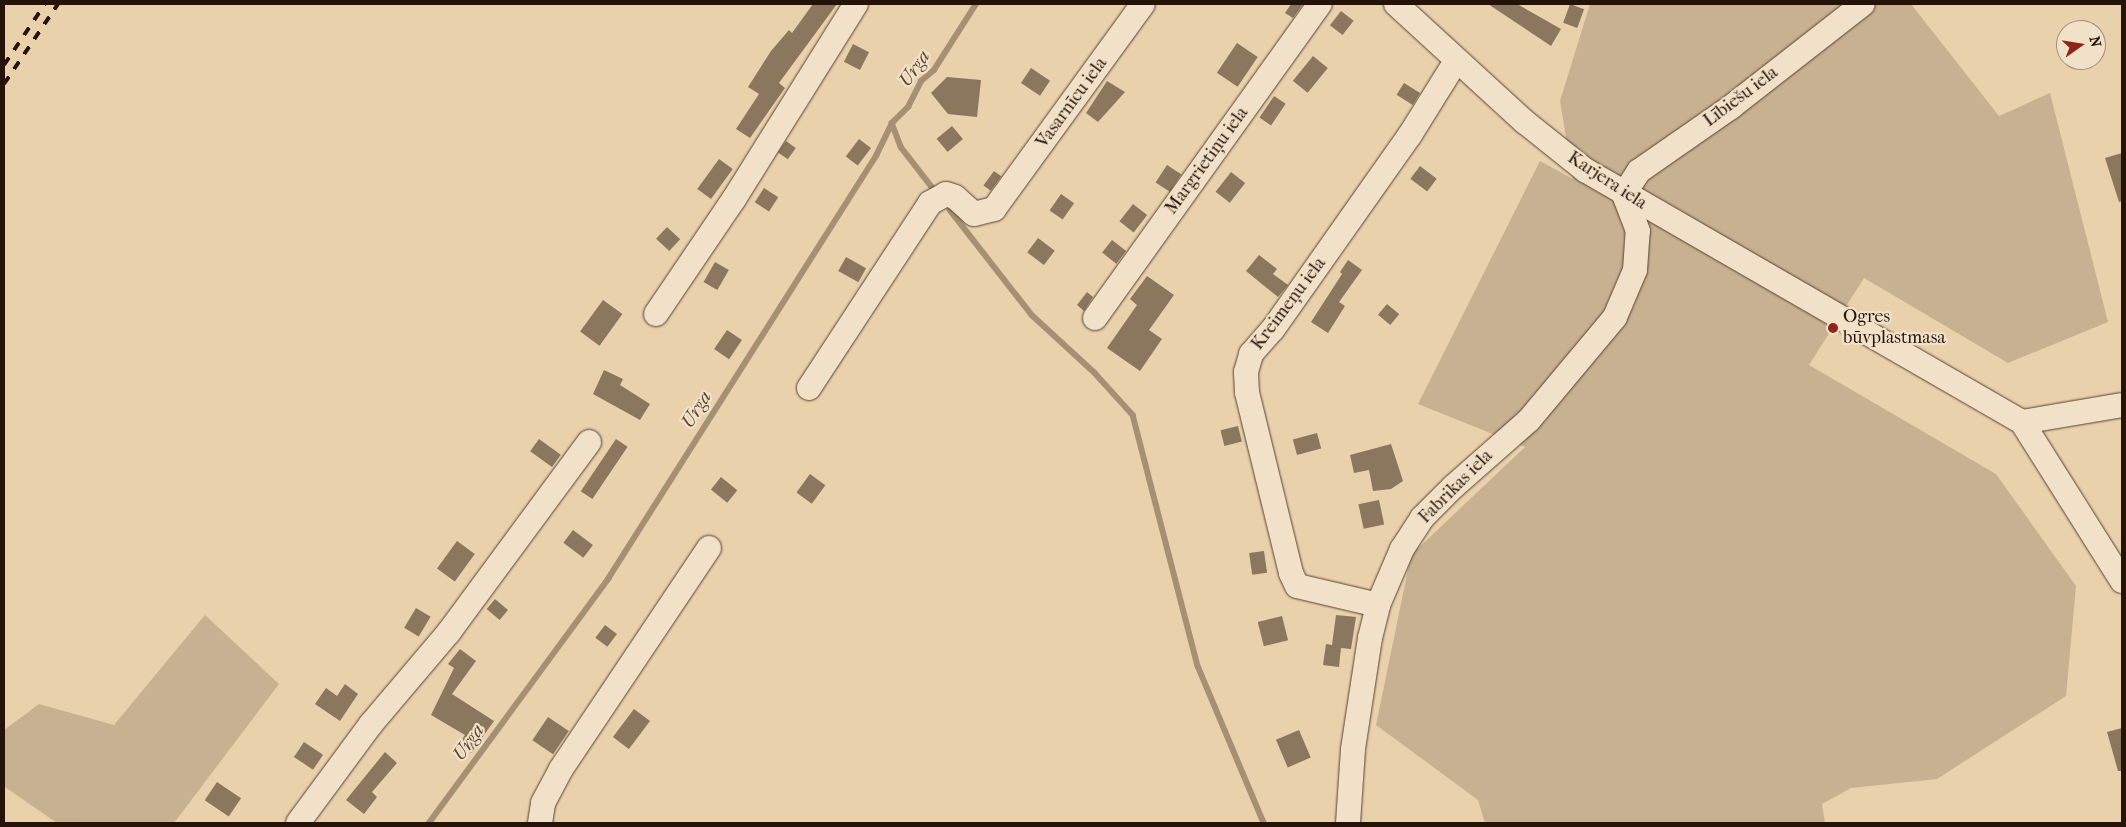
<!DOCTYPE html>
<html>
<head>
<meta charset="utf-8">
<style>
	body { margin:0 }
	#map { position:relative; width:2126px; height:827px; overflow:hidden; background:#e9d1ab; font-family:"IM FELL French Canon",serif }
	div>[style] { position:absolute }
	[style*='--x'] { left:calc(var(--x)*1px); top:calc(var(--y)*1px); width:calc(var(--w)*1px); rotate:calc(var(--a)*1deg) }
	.green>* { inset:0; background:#c8b190 }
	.stream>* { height:5.5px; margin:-2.75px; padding:0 2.75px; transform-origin:2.75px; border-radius:2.75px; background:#a69074 }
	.building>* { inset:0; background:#8b765e; transform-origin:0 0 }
	.roads { filter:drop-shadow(0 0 1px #564232) drop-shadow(0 0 1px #564232) }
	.minor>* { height:24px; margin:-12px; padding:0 12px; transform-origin:12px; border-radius:12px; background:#f1e1c8 }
	.rail>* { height:4px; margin-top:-2px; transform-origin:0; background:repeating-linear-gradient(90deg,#25130a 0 9px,transparent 0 18px) }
	.dots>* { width:14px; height:14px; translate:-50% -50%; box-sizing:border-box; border:2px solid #f1e1c8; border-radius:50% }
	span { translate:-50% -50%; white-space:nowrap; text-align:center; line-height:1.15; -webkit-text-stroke:4.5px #f1e1c8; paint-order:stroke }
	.street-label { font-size:18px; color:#25130a }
	.poi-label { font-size:18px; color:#25130a }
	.left { translate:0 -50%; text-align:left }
	.water-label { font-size:19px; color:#594534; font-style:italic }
	.frame { position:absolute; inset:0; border:5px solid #25130a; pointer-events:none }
	.north { position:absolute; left:2056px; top:20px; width:50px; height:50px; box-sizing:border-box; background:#f1e1c8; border:1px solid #9f8f7c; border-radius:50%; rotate:77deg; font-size:14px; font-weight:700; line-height:20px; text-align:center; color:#25130a }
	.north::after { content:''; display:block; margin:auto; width:18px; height:22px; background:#8f2418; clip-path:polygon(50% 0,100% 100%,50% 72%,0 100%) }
</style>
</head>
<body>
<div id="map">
	<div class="green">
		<div style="clip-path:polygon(1590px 4px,1911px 4px,1999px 116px,2050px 93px,2108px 322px,2008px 363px,1864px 278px,1809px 365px,1996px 474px,2076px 586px,2066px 696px,1937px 779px,1851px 788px,1822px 804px,1825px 823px,1485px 823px,1478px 800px,1376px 725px,1411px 555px,1525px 447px,1418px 404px,1540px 161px,1573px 179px,1560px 101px)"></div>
		<div style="clip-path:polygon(205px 615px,279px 684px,174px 823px,57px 823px,5px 787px,4px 730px,39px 704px,114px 725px)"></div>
	</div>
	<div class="stream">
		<div style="--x:892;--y:123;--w:26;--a:69"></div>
		<div style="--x:901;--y:147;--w:51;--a:52.2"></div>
		<div style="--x:950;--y:210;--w:133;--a:52"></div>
		<div style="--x:1032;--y:315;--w:86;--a:42.6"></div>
		<div style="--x:1095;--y:373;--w:57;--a:47.9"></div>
		<div style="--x:1133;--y:415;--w:259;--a:75.5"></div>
		<div style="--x:1198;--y:666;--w:170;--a:67.2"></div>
		<div style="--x:429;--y:823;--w:303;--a:-53.7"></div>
		<div style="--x:608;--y:579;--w:501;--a:-57.64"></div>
		<div style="--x:876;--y:156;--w:37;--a:-64"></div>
		<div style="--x:892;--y:123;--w:23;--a:-45"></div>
		<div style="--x:908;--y:107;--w:29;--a:-63"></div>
		<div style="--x:921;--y:81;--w:17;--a:-40"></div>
		<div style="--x:934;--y:70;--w:78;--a:-57.5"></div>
	</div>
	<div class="building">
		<div style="clip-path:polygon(813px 4px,837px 4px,779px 83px,785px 88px,750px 138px,736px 129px,759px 94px,748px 87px,771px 51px,789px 30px,792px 33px)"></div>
		<div style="clip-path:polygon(1291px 4px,1303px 4px,1293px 18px,1285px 13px)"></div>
		<div style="clip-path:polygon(1488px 4px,1517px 4px,1561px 29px,1551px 46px)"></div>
		<div style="left:1570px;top:4px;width:15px;height:20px;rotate:20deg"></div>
		<div style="left:1341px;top:11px;width:16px;height:18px;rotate:38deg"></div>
		<div style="left:1237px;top:43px;width:25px;height:36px;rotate:34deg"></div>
		<div style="left:853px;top:44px;width:18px;height:20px;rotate:27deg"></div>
		<div style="left:1313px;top:56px;width:19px;height:32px;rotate:39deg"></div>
		<div style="left:1031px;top:68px;width:23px;height:18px;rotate:34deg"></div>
		<div style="clip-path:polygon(947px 77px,981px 80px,977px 117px,948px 114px,931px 93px)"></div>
		<div style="clip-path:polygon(1107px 81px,1125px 92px,1098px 122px,1086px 113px)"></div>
		<div style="left:1404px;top:83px;width:19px;height:14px;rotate:32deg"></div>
		<div style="left:1274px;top:96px;width:14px;height:26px;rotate:34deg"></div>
		<div style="left:952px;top:126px;width:17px;height:20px;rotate:50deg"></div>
		<div style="left:859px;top:139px;width:15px;height:22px;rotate:37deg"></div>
		<div style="left:786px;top:141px;width:12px;height:14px;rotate:35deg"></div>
		<div style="clip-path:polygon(2122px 153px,2122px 201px,2119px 202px,2105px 158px)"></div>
		<div style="left:719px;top:159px;width:17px;height:37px;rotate:36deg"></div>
		<div style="left:1167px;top:165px;width:17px;height:21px;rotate:33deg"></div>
		<div style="left:1420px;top:166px;width:21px;height:16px;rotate:37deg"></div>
		<div style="left:994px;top:171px;width:9px;height:18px;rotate:36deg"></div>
		<div style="left:1231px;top:172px;width:18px;height:25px;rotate:38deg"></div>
		<div style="left:764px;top:188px;width:17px;height:17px;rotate:33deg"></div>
		<div style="left:1061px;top:194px;width:16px;height:20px;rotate:35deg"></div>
		<div style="left:1133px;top:204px;width:18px;height:22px;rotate:38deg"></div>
		<div style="left:667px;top:227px;width:18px;height:16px;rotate:43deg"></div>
		<div style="left:1038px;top:238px;width:21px;height:18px;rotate:37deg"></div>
		<div style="left:1112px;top:240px;width:18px;height:16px;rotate:38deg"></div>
		<div style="clip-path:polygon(1259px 255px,1277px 269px,1273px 274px,1288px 285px,1278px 297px,1246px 271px)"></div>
		<div style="left:846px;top:257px;width:23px;height:16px;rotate:29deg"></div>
		<div style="clip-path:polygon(1348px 260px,1362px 270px,1339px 302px,1345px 306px,1328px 333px,1311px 322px,1342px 274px,1340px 272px)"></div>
		<div style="left:715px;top:262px;width:16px;height:23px;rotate:30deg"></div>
		<div style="clip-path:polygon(1147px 276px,1174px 295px,1149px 330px,1162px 339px,1140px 371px,1107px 348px,1137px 305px,1130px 299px)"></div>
		<div style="clip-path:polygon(1087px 292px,1093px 297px,1084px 311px,1077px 305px)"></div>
		<div style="left:603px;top:300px;width:24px;height:39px;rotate:36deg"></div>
		<div style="left:1387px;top:304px;width:16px;height:14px;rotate:40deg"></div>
		<div style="left:727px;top:330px;width:18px;height:23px;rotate:34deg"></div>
		<div style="clip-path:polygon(604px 370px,623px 379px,620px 385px,650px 404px,640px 420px,593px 394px)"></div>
		<div style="left:1238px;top:426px;width:16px;height:18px;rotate:76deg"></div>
		<div style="left:1317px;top:433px;width:16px;height:25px;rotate:75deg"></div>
		<div style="left:539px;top:439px;width:27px;height:15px;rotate:36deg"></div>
		<div style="left:616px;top:439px;width:14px;height:63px;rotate:34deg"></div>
		<div style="clip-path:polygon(1391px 444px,1403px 481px,1391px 489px,1373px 491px,1369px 470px,1354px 473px,1350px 455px)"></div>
		<div style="left:810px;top:474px;width:19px;height:23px;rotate:36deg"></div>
		<div style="left:721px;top:477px;width:21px;height:16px;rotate:39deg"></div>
		<div style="left:1379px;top:500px;width:25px;height:21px;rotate:78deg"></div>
		<div style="left:573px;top:530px;width:25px;height:16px;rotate:37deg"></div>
		<div style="left:457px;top:541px;width:22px;height:34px;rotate:36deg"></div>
		<div style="left:1264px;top:551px;width:22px;height:15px;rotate:82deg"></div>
		<div style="left:495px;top:599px;width:17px;height:13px;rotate:40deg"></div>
		<div style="left:416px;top:608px;width:17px;height:23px;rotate:31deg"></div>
		<div style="clip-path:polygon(1336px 615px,1356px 617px,1351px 649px,1341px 648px,1339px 667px,1323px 665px,1326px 644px,1332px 645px)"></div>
		<div style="left:1282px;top:616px;width:25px;height:25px;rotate:76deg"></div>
		<div style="left:605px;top:625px;width:15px;height:16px;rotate:37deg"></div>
		<div style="clip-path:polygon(460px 649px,476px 661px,452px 694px,494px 721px,471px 753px,459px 744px,465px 735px,431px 715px,454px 668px,448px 664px)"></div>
		<div style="clip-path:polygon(345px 684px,358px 694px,340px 721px,315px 704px,326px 688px,337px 696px)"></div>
		<div style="left:634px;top:709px;width:20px;height:35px;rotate:37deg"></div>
		<div style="left:548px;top:717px;width:25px;height:28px;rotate:34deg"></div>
		<div style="clip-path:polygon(2122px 728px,2122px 771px,2118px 771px,2107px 732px)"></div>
		<div style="left:1299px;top:730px;width:30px;height:25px;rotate:67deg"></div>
		<div style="left:304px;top:742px;width:23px;height:18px;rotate:34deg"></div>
		<div style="clip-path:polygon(385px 752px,397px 763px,372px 792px,377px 797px,364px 814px,346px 800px)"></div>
		<div style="left:217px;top:782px;width:29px;height:22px;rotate:34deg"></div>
	</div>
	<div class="roads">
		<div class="minor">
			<div style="--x:1396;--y:4;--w:175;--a:42.5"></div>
			<div style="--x:1525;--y:122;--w:77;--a:38.7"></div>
			<div style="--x:1585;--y:170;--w:504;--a:29.97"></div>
			<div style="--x:2022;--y:422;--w:101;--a:-9.6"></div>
			<div style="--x:1624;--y:194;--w:27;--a:-57"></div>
			<div style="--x:1639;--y:171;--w:112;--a:-34.8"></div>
			<div style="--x:1731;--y:107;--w:167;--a:-38"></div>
			<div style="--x:656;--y:314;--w:139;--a:-55.9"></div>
			<div style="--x:734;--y:199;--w:230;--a:-58"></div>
			<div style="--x:1095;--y:318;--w:386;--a:-54.4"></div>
			<div style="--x:809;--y:388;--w:221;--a:-56.8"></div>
			<div style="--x:930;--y:203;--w:18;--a:-29"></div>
			<div style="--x:946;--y:194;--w:9;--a:18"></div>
			<div style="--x:955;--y:197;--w:25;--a:42"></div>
			<div style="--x:974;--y:214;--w:21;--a:-14"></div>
			<div style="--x:994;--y:209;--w:253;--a:-54"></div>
			<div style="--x:2022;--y:422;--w:188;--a:57.8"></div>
			<div style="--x:1378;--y:605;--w:83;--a:-166.8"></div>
			<div style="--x:1297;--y:586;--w:14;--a:-115"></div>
			<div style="--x:1291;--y:573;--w:186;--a:-103.7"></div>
			<div style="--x:1247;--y:392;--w:20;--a:-93"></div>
			<div style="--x:1246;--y:372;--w:19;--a:-74"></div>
			<div style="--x:1251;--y:354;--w:33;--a:-49"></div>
			<div style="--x:1273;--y:329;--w:237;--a:-54.8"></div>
			<div style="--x:1410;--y:135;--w:87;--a:-58.1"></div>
			<div style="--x:298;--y:823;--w:123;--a:-53.6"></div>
			<div style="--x:371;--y:724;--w:121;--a:-49.7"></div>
			<div style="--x:449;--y:632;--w:236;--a:-53.6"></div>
			<div style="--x:540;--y:823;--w:20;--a:-81"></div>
			<div style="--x:543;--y:803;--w:38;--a:-62"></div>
			<div style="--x:561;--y:769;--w:266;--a:-56.2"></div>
			<div style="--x:1348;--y:823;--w:74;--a:-86.1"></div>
			<div style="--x:1353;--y:749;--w:112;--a:-81.3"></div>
			<div style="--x:1370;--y:638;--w:34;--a:-76"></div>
			<div style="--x:1378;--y:605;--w:61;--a:-66.8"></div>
			<div style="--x:1402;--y:549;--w:37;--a:-57"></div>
			<div style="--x:1422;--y:518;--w:44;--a:-45"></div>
			<div style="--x:1453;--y:487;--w:101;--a:-41.4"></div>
			<div style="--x:1529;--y:420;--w:134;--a:-50.1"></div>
			<div style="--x:1615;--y:317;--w:51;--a:-66.9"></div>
			<div style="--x:1635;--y:270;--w:39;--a:-86"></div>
			<div style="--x:1638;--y:231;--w:40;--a:-111"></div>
		</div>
	</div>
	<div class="rail">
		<div style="--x:4;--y:65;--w:73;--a:-56.1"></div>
		<div style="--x:4;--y:84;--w:97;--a:-56"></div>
	</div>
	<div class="dots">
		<div style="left:1833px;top:328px;background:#8f2418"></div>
	</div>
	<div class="street-label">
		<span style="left:1741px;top:97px;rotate:-37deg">Lībiešu iela</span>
		<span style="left:1072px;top:103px;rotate:-54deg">Vasarnīcu iela</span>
		<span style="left:1207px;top:161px;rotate:-54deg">Margrietiņu iela</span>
		<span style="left:1607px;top:181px;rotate:33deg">Karjera iela</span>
		<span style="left:1289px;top:304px;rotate:-53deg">Kreimeņu iela</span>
		<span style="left:1456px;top:487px;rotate:-45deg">Fabrikas iela</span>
	</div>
	<div class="poi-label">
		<span class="left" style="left:1843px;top:328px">Ogres<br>būvplastmasa</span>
	</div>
	<div class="water-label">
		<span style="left:915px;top:69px;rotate:-55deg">Urga</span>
		<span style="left:697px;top:410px;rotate:-58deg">Urga</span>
		<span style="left:469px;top:743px;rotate:-54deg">Urga</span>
	</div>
	<div class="frame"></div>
	<div class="north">N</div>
</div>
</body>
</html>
